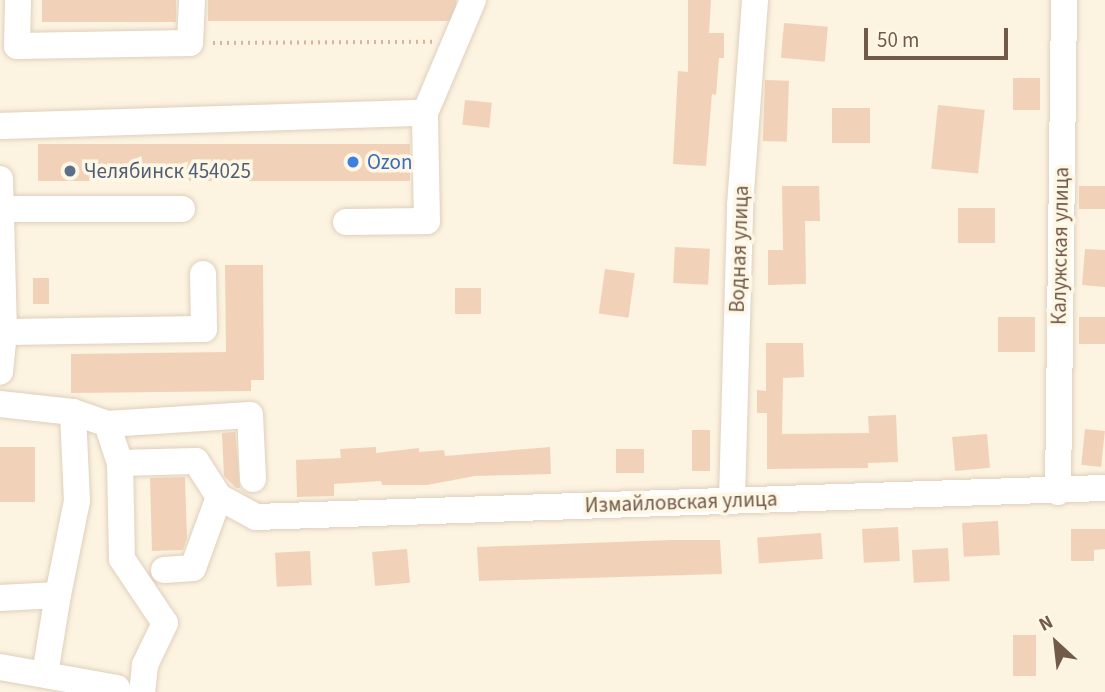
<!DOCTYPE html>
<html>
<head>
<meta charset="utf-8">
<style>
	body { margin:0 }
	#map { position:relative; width:1105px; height:692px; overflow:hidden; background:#fcf3e0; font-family:"Source Sans 3",sans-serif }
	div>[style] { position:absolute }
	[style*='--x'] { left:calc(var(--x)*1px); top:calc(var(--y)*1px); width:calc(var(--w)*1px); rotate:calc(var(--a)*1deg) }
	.building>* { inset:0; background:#f1d2b8; transform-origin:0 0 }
	.path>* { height:3.5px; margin-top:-1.75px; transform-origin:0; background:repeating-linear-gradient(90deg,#d5b69c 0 2px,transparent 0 7px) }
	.roads { filter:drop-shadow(0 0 2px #dfcfbc) drop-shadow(0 0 2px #dfcfbc) }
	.minor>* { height:26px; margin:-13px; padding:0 13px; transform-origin:13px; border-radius:13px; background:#fff }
	.dots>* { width:19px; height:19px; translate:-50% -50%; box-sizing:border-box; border:4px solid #fff7e6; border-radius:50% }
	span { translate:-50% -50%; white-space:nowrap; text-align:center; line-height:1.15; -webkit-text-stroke:7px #fff7e6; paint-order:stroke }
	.shop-label { font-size:21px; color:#366cbe }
	.left { translate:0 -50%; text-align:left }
	.service-label { font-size:21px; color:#4e5e75 }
	.street-label { font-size:21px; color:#725a48 }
	.north { position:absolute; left:1021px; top:608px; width:70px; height:70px; -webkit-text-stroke:5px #fff7e6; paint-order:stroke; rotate:333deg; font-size:19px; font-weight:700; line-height:28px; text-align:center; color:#725a48 }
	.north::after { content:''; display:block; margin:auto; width:24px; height:32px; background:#725a48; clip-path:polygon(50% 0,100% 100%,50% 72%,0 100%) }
	.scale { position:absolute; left:864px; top:28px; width:144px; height:32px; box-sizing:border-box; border:4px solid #725a48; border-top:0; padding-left:9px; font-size:21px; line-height:24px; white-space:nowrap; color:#725a48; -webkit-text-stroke:5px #fff7e6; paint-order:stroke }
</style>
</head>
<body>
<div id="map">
	<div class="building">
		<div style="left:42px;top:0;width:134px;height:22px"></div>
		<div style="left:208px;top:0;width:248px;height:21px"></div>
		<div style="clip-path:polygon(688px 0,711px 0,709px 33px,724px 33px,724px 58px,719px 58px,716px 95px,712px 94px,706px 166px,673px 164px,678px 71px,688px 72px)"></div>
		<div style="left:784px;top:23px;width:44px;height:35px;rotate:5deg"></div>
		<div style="left:1013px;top:78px;width:27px;height:32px"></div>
		<div style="left:765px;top:80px;width:24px;height:61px;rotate:2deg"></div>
		<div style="left:465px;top:100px;width:27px;height:25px;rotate:6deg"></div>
		<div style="left:938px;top:105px;width:47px;height:64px;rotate:6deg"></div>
		<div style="left:832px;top:108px;width:38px;height:35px"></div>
		<div style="left:38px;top:144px;width:372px;height:37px"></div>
		<div style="clip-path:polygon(782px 186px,819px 186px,820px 221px,805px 221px,806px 284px,768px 285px,768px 250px,783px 250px)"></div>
		<div style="left:1079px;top:186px;width:26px;height:23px"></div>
		<div style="left:958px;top:208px;width:37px;height:35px"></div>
		<div style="left:675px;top:247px;width:35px;height:36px;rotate:3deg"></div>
		<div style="clip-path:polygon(1085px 249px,1105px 250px,1105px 287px,1082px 285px)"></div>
		<div style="clip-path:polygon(225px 265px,263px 265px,264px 380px,251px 380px,251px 391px,71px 393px,71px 354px,226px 352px)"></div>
		<div style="left:605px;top:269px;width:30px;height:45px;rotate:8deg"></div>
		<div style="left:33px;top:278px;width:16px;height:26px"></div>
		<div style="left:455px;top:288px;width:26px;height:26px"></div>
		<div style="left:998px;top:317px;width:37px;height:35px"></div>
		<div style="left:1105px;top:317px;width:27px;height:26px;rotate:90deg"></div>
		<div style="clip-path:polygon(766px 343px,803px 343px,804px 377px,783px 378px,782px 434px,869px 433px,868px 416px,896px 415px,898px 462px,868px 463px,868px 468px,767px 469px,767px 413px,757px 413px,757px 390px,766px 391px)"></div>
		<div style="left:1085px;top:429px;width:20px;height:36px;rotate:6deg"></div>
		<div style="left:710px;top:430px;width:41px;height:18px;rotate:90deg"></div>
		<div style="clip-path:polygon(235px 432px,240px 488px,236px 488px,224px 476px,222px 433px)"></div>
		<div style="left:987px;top:434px;width:34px;height:35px;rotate:85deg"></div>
		<div style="left:0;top:447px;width:35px;height:55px"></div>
		<div style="clip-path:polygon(376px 447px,376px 453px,419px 448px,419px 452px,444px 450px,445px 456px,550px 447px,551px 474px,475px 476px,427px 485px,382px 485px,381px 481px,334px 484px,334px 496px,297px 497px,296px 460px,341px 458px,340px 449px)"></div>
		<div style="left:616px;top:449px;width:28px;height:24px"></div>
		<div style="clip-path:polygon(185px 477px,187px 538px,183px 550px,152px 551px,150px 478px)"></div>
		<div style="left:998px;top:521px;width:34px;height:36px;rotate:87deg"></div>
		<div style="left:898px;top:527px;width:34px;height:36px;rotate:87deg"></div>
		<div style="clip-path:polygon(1071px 529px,1105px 529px,1105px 549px,1094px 550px,1094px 561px,1071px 561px)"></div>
		<div style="left:821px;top:533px;width:26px;height:64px;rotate:86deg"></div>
		<div style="clip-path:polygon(671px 540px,720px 540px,722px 574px,479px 581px,477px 547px)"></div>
		<div style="left:948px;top:548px;width:33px;height:36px;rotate:87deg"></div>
		<div style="left:407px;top:549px;width:34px;height:35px;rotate:85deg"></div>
		<div style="left:310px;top:551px;width:34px;height:35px;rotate:87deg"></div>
		<div style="left:1013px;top:635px;width:23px;height:41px"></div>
	</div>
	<div class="path">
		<div style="--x:213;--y:43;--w:219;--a:-0.3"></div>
	</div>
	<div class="roads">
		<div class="minor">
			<div style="--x:18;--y:0;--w:46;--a:91.2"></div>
			<div style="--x:17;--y:46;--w:173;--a:-1"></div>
			<div style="--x:190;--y:43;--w:43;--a:-87.3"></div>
			<div style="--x:0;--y:126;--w:425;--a:-1.8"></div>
			<div style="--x:425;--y:113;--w:123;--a:-67"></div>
			<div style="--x:0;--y:179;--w:153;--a:88.5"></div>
			<div style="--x:4;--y:332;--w:40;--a:95.7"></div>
			<div style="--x:1;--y:209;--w:181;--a:0"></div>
			<div style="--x:346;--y:222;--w:81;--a:-0.7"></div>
			<div style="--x:427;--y:221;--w:108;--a:-91.1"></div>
			<div style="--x:4;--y:332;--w:200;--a:-0.9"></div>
			<div style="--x:204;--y:329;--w:55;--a:-91"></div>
			<div style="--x:0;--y:404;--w:73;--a:6.3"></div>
			<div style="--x:73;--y:412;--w:36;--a:19"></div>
			<div style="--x:107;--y:424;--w:143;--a:-3.6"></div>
			<div style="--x:250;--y:415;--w:64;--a:87.3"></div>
			<div style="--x:107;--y:424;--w:41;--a:71.6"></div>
			<div style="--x:120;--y:463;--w:96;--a:88.8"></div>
			<div style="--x:122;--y:559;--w:77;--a:56.1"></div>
			<div style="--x:165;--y:623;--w:47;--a:115.5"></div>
			<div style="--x:145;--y:665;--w:27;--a:96"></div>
			<div style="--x:120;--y:463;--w:76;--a:-1.5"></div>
			<div style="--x:196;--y:461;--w:43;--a:57.4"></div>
			<div style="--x:219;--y:497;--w:42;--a:28.4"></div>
			<div style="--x:256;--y:517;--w:849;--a:-1.96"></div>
			<div style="--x:1058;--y:492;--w:492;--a:-89.3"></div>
			<div style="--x:732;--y:499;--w:294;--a:-88.4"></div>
			<div style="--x:740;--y:205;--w:206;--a:-85.8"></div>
			<div style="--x:164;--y:570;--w:29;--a:-4"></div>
			<div style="--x:193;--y:568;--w:76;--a:-69.9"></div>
			<div style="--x:0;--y:598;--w:58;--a:-3"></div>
			<div style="--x:58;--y:595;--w:96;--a:-78.6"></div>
			<div style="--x:77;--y:501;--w:89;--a:-92.6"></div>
			<div style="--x:0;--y:667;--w:119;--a:10.2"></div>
			<div style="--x:45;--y:674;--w:80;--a:-80.7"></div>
		</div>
	</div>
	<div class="dots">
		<div style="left:353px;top:162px;background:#3f7fe0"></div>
		<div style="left:70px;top:171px;background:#5c6f8a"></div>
	</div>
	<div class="shop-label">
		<span class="left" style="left:367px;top:162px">Ozon</span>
	</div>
	<div class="service-label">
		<span class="left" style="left:84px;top:171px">Челябинск 454025</span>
	</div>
	<div class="street-label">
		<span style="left:1060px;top:246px;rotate:-89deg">Калужская улица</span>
		<span style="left:739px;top:249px;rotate:-88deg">Водная улица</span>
		<span style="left:681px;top:502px;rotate:-2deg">Измайловская улица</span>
	</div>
	<div class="north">N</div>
	<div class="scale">50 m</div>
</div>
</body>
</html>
